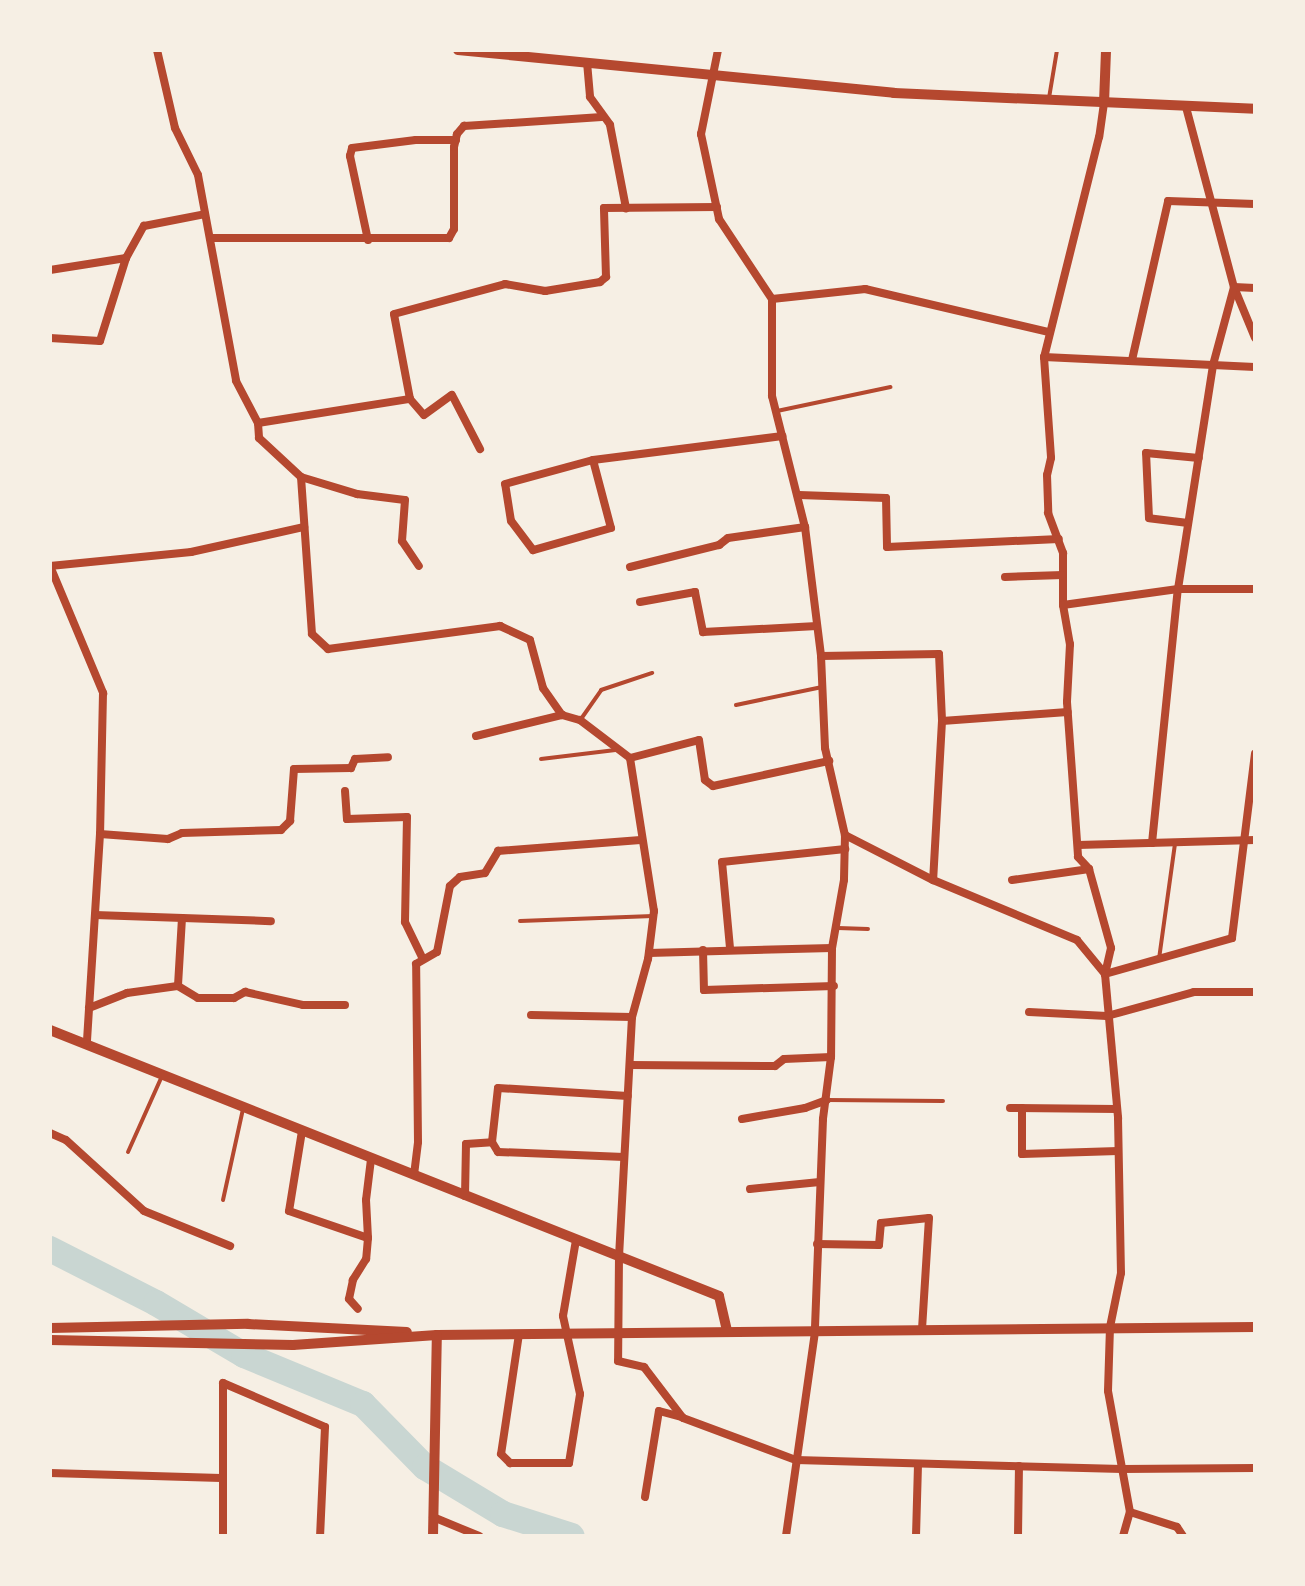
<!DOCTYPE html>
<html>
<head>
<meta charset="utf-8">
<style>
	body { margin:0 }
	#map { position:relative; width:1305px; height:1586px; overflow:hidden; background:#f6efe4; font-family:"Exo 2",sans-serif }
	div>[style] { position:absolute }
	[style*='--x'] { left:calc(var(--x)*1px); top:calc(var(--y)*1px); width:calc(var(--w)*1px); rotate:calc(var(--a)*1deg) }
	.river>* { height:26px; margin:-13px; padding:0 13px; transform-origin:13px; border-radius:13px; background:#c9d6d2 }
	.service>* { height:4px; margin:-2px; padding:0 2px; transform-origin:2px; border-radius:2px; background:#b5482f }
	.minor>* { height:8px; margin:-4px; padding:0 4px; transform-origin:4px; border-radius:4px; background:#b5482f }
	.tertiary>* { height:10px; margin:-5px; padding:0 5px; transform-origin:5px; border-radius:5px; background:#b5482f }
	span { translate:-50% -50%; white-space:nowrap; text-align:center; line-height:1.15; -webkit-text-stroke:6px #f6efe4; paint-order:stroke }
	.frame { position:absolute; inset:0; border:52px solid #f6efe4; pointer-events:none }
</style>
</head>
<body>
<div id="map">
	<div class="river">
		<div style="--x:50;--y:1249;--w:119;--a:27"></div>
		<div style="--x:156;--y:1303;--w:102;--a:30.6"></div>
		<div style="--x:244;--y:1355;--w:129;--a:22.4"></div>
		<div style="--x:363;--y:1404;--w:88;--a:45.5"></div>
		<div style="--x:425;--y:1467;--w:91;--a:31.1"></div>
		<div style="--x:503;--y:1514;--w:72;--a:17.7"></div>
	</div>
	<div class="service">
		<div style="--x:1049;--y:98;--w:49;--a:-80.5"></div>
		<div style="--x:777;--y:411;--w:116;--a:-11.9"></div>
		<div style="--x:736;--y:705;--w:88;--a:-11.8"></div>
		<div style="--x:581;--y:719;--w:35;--a:-55"></div>
		<div style="--x:601;--y:690;--w:54;--a:-18.4"></div>
		<div style="--x:541;--y:759;--w:75;--a:-6.9"></div>
		<div style="--x:520;--y:921;--w:133;--a:-2.2"></div>
		<div style="--x:838;--y:928;--w:30;--a:2"></div>
		<div style="--x:1159;--y:959;--w:117;--a:-82.1"></div>
		<div style="--x:827;--y:1100;--w:116;--a:0.5"></div>
		<div style="--x:128;--y:1152;--w:83;--a:-65.9"></div>
		<div style="--x:223;--y:1200;--w:93;--a:-77.6"></div>
	</div>
	<div class="minor">
		<div style="--x:157;--y:50;--w:80;--a:77"></div>
		<div style="--x:175;--y:128;--w:52;--a:63.9"></div>
		<div style="--x:198;--y:175;--w:209;--a:79.5"></div>
		<div style="--x:236;--y:381;--w:47;--a:62.4"></div>
		<div style="--x:258;--y:423;--w:15;--a:86"></div>
		<div style="--x:259;--y:438;--w:57;--a:42.9"></div>
		<div style="--x:301;--y:477;--w:157;--a:86"></div>
		<div style="--x:312;--y:634;--w:22;--a:43"></div>
		<div style="--x:328;--y:649;--w:174;--a:-7.6"></div>
		<div style="--x:500;--y:626;--w:33;--a:25"></div>
		<div style="--x:530;--y:640;--w:50;--a:74.8"></div>
		<div style="--x:543;--y:688;--w:33;--a:55"></div>
		<div style="--x:562;--y:715;--w:19;--a:16"></div>
		<div style="--x:580;--y:720;--w:63;--a:37.2"></div>
		<div style="--x:630;--y:758;--w:155;--a:81.1"></div>
		<div style="--x:654;--y:911;--w:48;--a:97.1"></div>
		<div style="--x:648;--y:959;--w:60;--a:105.4"></div>
		<div style="--x:632;--y:1017;--w:239;--a:93.1"></div>
		<div style="--x:619;--y:1256;--w:105;--a:90.5"></div>
		<div style="--x:618;--y:1361;--w:27;--a:13"></div>
		<div style="--x:644;--y:1367;--w:64;--a:52.6"></div>
		<div style="--x:683;--y:1418;--w:121;--a:20.4"></div>
		<div style="--x:796;--y:1460;--w:326;--a:1.6"></div>
		<div style="--x:1122;--y:1469;--w:133;--a:-0.4"></div>
		<div style="--x:718;--y:50;--w:86;--a:101.4"></div>
		<div style="--x:701;--y:134;--w:87;--a:78"></div>
		<div style="--x:719;--y:219;--w:96;--a:56.5"></div>
		<div style="--x:772;--y:299;--w:97;--a:90"></div>
		<div style="--x:772;--y:396;--w:135;--a:75.9"></div>
		<div style="--x:805;--y:527;--w:130;--a:82.9"></div>
		<div style="--x:821;--y:656;--w:92;--a:87.5"></div>
		<div style="--x:825;--y:748;--w:89;--a:77.1"></div>
		<div style="--x:845;--y:835;--w:45;--a:91.3"></div>
		<div style="--x:844;--y:880;--w:69;--a:100"></div>
		<div style="--x:832;--y:948;--w:109;--a:90.5"></div>
		<div style="--x:831;--y:1057;--w:63;--a:97.4"></div>
		<div style="--x:823;--y:1119;--w:213;--a:92.2"></div>
		<div style="--x:815;--y:1332;--w:206;--a:98.1"></div>
		<div style="--x:587;--y:62;--w:35;--a:85"></div>
		<div style="--x:590;--y:97;--w:34;--a:54"></div>
		<div style="--x:610;--y:125;--w:85;--a:79.1"></div>
		<div style="--x:1104;--y:103;--w:34;--a:98"></div>
		<div style="--x:1099;--y:137;--w:227;--a:104"></div>
		<div style="--x:1044;--y:357;--w:101;--a:86"></div>
		<div style="--x:1051;--y:458;--w:17;--a:103"></div>
		<div style="--x:1047;--y:475;--w:38;--a:88"></div>
		<div style="--x:1048;--y:513;--w:43;--a:69.4"></div>
		<div style="--x:1063;--y:553;--w:52;--a:90"></div>
		<div style="--x:1063;--y:605;--w:40;--a:80"></div>
		<div style="--x:1070;--y:644;--w:58;--a:93"></div>
		<div style="--x:1067;--y:702;--w:155;--a:85.9"></div>
		<div style="--x:1078;--y:857;--w:16;--a:47"></div>
		<div style="--x:1089;--y:869;--w:82;--a:74.4"></div>
		<div style="--x:1111;--y:948;--w:27;--a:103"></div>
		<div style="--x:1105;--y:974;--w:145;--a:84.8"></div>
		<div style="--x:1118;--y:1118;--w:155;--a:88.9"></div>
		<div style="--x:1121;--y:1273;--w:55;--a:101.5"></div>
		<div style="--x:1110;--y:1327;--w:64;--a:91.8"></div>
		<div style="--x:1108;--y:1391;--w:123;--a:79.7"></div>
		<div style="--x:1130;--y:1512;--w:49;--a:17.7"></div>
		<div style="--x:1177;--y:1527;--w:11;--a:56"></div>
		<div style="--x:1186;--y:107;--w:186;--a:75.1"></div>
		<div style="--x:1234;--y:287;--w:55;--a:67.6"></div>
		<div style="--x:210;--y:238;--w:239;--a:0"></div>
		<div style="--x:449;--y:238;--w:10;--a:-61"></div>
		<div style="--x:454;--y:229;--w:82;--a:-90"></div>
		<div style="--x:454;--y:147;--w:13;--a:-77"></div>
		<div style="--x:457;--y:134;--w:11;--a:-49"></div>
		<div style="--x:464;--y:126;--w:138;--a:-3.7"></div>
		<div style="--x:368;--y:240;--w:86;--a:-102.1"></div>
		<div style="--x:350;--y:156;--w:8;--a:-76"></div>
		<div style="--x:352;--y:148;--w:64;--a:-7.1"></div>
		<div style="--x:416;--y:140;--w:40;--a:0"></div>
		<div style="--x:50;--y:270;--w:77;--a:-9"></div>
		<div style="--x:1234;--y:287;--w:21;--a:3"></div>
		<div style="--x:772;--y:299;--w:94;--a:-6.1"></div>
		<div style="--x:865;--y:289;--w:188;--a:13.2"></div>
		<div style="--x:50;--y:338;--w:50;--a:3.4"></div>
		<div style="--x:100;--y:341;--w:87;--a:-72.6"></div>
		<div style="--x:126;--y:258;--w:37;--a:-61"></div>
		<div style="--x:144;--y:226;--w:62;--a:-11.1"></div>
		<div style="--x:1044;--y:357;--w:211;--a:2.7"></div>
		<div style="--x:1132;--y:360;--w:163;--a:-77.2"></div>
		<div style="--x:1168;--y:201;--w:87;--a:2"></div>
		<div style="--x:410;--y:399;--w:86;--a:-100.7"></div>
		<div style="--x:394;--y:314;--w:115;--a:-15.1"></div>
		<div style="--x:505;--y:284;--w:41;--a:9.9"></div>
		<div style="--x:545;--y:291;--w:56;--a:-9.3"></div>
		<div style="--x:600;--y:282;--w:8;--a:-40"></div>
		<div style="--x:606;--y:277;--w:69;--a:-91.7"></div>
		<div style="--x:604;--y:208;--w:113;--a:-0.5"></div>
		<div style="--x:258;--y:423;--w:154;--a:-9"></div>
		<div style="--x:410;--y:399;--w:21;--a:49"></div>
		<div style="--x:424;--y:415;--w:34;--a:-36"></div>
		<div style="--x:452;--y:395;--w:61;--a:62.6"></div>
		<div style="--x:593;--y:460;--w:70;--a:75.2"></div>
		<div style="--x:611;--y:528;--w:81;--a:164.2"></div>
		<div style="--x:533;--y:550;--w:36;--a:-127"></div>
		<div style="--x:511;--y:521;--w:37;--a:-99"></div>
		<div style="--x:505;--y:484;--w:91;--a:-15.3"></div>
		<div style="--x:593;--y:460;--w:191;--a:-7.2"></div>
		<div style="--x:301;--y:477;--w:59;--a:16.9"></div>
		<div style="--x:357;--y:494;--w:48;--a:7.1"></div>
		<div style="--x:405;--y:500;--w:41;--a:94.2"></div>
		<div style="--x:402;--y:541;--w:30;--a:56"></div>
		<div style="--x:799;--y:495;--w:87;--a:2"></div>
		<div style="--x:886;--y:498;--w:49;--a:88.8"></div>
		<div style="--x:887;--y:547;--w:172;--a:-2.7"></div>
		<div style="--x:1188;--y:523;--w:39;--a:-173"></div>
		<div style="--x:1149;--y:518;--w:65;--a:-92.6"></div>
		<div style="--x:1146;--y:453;--w:53;--a:5.4"></div>
		<div style="--x:50;--y:566;--w:138;--a:67.3"></div>
		<div style="--x:103;--y:693;--w:141;--a:91.2"></div>
		<div style="--x:100;--y:834;--w:209;--a:93.6"></div>
		<div style="--x:50;--y:566;--w:142;--a:-5.7"></div>
		<div style="--x:191;--y:552;--w:116;--a:-12.5"></div>
		<div style="--x:630;--y:567;--w:92;--a:-13.9"></div>
		<div style="--x:719;--y:545;--w:11;--a:-38"></div>
		<div style="--x:728;--y:538;--w:78;--a:-8.1"></div>
		<div style="--x:1005;--y:577;--w:58;--a:-2"></div>
		<div style="--x:640;--y:602;--w:56;--a:-10.3"></div>
		<div style="--x:695;--y:592;--w:41;--a:78.7"></div>
		<div style="--x:703;--y:632;--w:114;--a:-3"></div>
		<div style="--x:1063;--y:605;--w:116;--a:-7.9"></div>
		<div style="--x:1178;--y:589;--w:77;--a:0"></div>
		<div style="--x:821;--y:656;--w:118;--a:-1"></div>
		<div style="--x:939;--y:654;--w:67;--a:87.4"></div>
		<div style="--x:942;--y:721;--w:159;--a:93.2"></div>
		<div style="--x:942;--y:721;--w:126;--a:-4.1"></div>
		<div style="--x:476;--y:736;--w:89;--a:-13.7"></div>
		<div style="--x:630;--y:758;--w:71;--a:-14.6"></div>
		<div style="--x:699;--y:740;--w:40;--a:81.5"></div>
		<div style="--x:705;--y:780;--w:10;--a:37"></div>
		<div style="--x:713;--y:786;--w:119;--a:-12.2"></div>
		<div style="--x:345;--y:791;--w:28;--a:86"></div>
		<div style="--x:347;--y:819;--w:60;--a:-1.9"></div>
		<div style="--x:407;--y:817;--w:105;--a:91.1"></div>
		<div style="--x:405;--y:922;--w:41;--a:64.1"></div>
		<div style="--x:100;--y:834;--w:68;--a:4.2"></div>
		<div style="--x:168;--y:839;--w:15;--a:-23"></div>
		<div style="--x:182;--y:833;--w:99;--a:-1.7"></div>
		<div style="--x:281;--y:830;--w:13;--a:-45"></div>
		<div style="--x:290;--y:821;--w:52;--a:-85.6"></div>
		<div style="--x:294;--y:769;--w:57;--a:-1"></div>
		<div style="--x:351;--y:768;--w:10;--a:-66"></div>
		<div style="--x:355;--y:759;--w:33;--a:-3"></div>
		<div style="--x:845;--y:835;--w:99;--a:27.1"></div>
		<div style="--x:933;--y:880;--w:156;--a:22.6"></div>
		<div style="--x:1077;--y:940;--w:44;--a:50.5"></div>
		<div style="--x:1152;--y:843;--w:255;--a:-84.2"></div>
		<div style="--x:1178;--y:589;--w:227;--a:-81.1"></div>
		<div style="--x:1213;--y:365;--w:81;--a:-74.9"></div>
		<div style="--x:1078;--y:845;--w:177;--a:-1.6"></div>
		<div style="--x:1012;--y:880;--w:78;--a:-8.1"></div>
		<div style="--x:95;--y:915;--w:176;--a:2"></div>
		<div style="--x:182;--y:918;--w:68;--a:93.4"></div>
		<div style="--x:178;--y:986;--w:23;--a:31"></div>
		<div style="--x:198;--y:998;--w:36;--a:0"></div>
		<div style="--x:234;--y:998;--w:13;--a:-29"></div>
		<div style="--x:245;--y:992;--w:59;--a:12.6"></div>
		<div style="--x:303;--y:1005;--w:42;--a:0"></div>
		<div style="--x:730;--y:948;--w:86;--a:-95.3"></div>
		<div style="--x:722;--y:862;--w:124;--a:-6"></div>
		<div style="--x:703;--y:950;--w:40;--a:88.6"></div>
		<div style="--x:704;--y:990;--w:130;--a:-1.8"></div>
		<div style="--x:649;--y:953;--w:183;--a:-1.6"></div>
		<div style="--x:1105;--y:974;--w:132;--a:-15.8"></div>
		<div style="--x:1232;--y:938;--w:186;--a:-82.9"></div>
		<div style="--x:89;--y:1008;--w:41;--a:-21.5"></div>
		<div style="--x:127;--y:993;--w:51;--a:-7.8"></div>
		<div style="--x:1029;--y:1012;--w:78;--a:2.9"></div>
		<div style="--x:1107;--y:1016;--w:90;--a:-15.4"></div>
		<div style="--x:1194;--y:992;--w:61;--a:0"></div>
		<div style="--x:531;--y:1015;--w:101;--a:1.1"></div>
		<div style="--x:630;--y:1065;--w:145;--a:0.4"></div>
		<div style="--x:775;--y:1066;--w:11;--a:-38"></div>
		<div style="--x:784;--y:1059;--w:47;--a:-2.4"></div>
		<div style="--x:1010;--y:1108;--w:107;--a:0.5"></div>
		<div style="--x:1022;--y:1108;--w:46;--a:90"></div>
		<div style="--x:1022;--y:1154;--w:96;--a:-1.8"></div>
		<div style="--x:742;--y:1119;--w:64;--a:-9.9"></div>
		<div style="--x:805;--y:1108;--w:23;--a:-20"></div>
		<div style="--x:302;--y:1131;--w:81;--a:99.2"></div>
		<div style="--x:289;--y:1211;--w:83;--a:18.9"></div>
		<div style="--x:368;--y:1238;--w:21;--a:95"></div>
		<div style="--x:366;--y:1259;--w:25;--a:122"></div>
		<div style="--x:353;--y:1280;--w:19;--a:102"></div>
		<div style="--x:349;--y:1299;--w:13;--a:48"></div>
		<div style="--x:50;--y:1133;--w:17;--a:24"></div>
		<div style="--x:66;--y:1140;--w:105;--a:42.3"></div>
		<div style="--x:144;--y:1211;--w:93;--a:22.1"></div>
		<div style="--x:624;--y:1157;--w:126;--a:-177.7"></div>
		<div style="--x:498;--y:1152;--w:12;--a:-121"></div>
		<div style="--x:492;--y:1142;--w:54;--a:-83.7"></div>
		<div style="--x:498;--y:1088;--w:130;--a:3.5"></div>
		<div style="--x:414;--y:1175;--w:33;--a:-83"></div>
		<div style="--x:418;--y:1142;--w:178;--a:-90.6"></div>
		<div style="--x:416;--y:964;--w:24;--a:-30"></div>
		<div style="--x:437;--y:952;--w:67;--a:-78.9"></div>
		<div style="--x:450;--y:886;--w:13;--a:-42"></div>
		<div style="--x:460;--y:877;--w:25;--a:-9"></div>
		<div style="--x:485;--y:873;--w:26;--a:-59"></div>
		<div style="--x:498;--y:851;--w:143;--a:-4.4"></div>
		<div style="--x:750;--y:1189;--w:70;--a:-5.7"></div>
		<div style="--x:465;--y:1196;--w:52;--a:-88.9"></div>
		<div style="--x:466;--y:1144;--w:26;--a:-4"></div>
		<div style="--x:368;--y:1238;--w:38;--a:-93"></div>
		<div style="--x:366;--y:1200;--w:41;--a:-83"></div>
		<div style="--x:817;--y:1244;--w:62;--a:0.9"></div>
		<div style="--x:879;--y:1245;--w:22;--a:-85"></div>
		<div style="--x:881;--y:1223;--w:48;--a:-5.9"></div>
		<div style="--x:929;--y:1218;--w:112;--a:93.6"></div>
		<div style="--x:519;--y:1334;--w:121;--a:98.5"></div>
		<div style="--x:501;--y:1454;--w:13;--a:45"></div>
		<div style="--x:510;--y:1463;--w:59;--a:0"></div>
		<div style="--x:569;--y:1463;--w:70;--a:-80.9"></div>
		<div style="--x:580;--y:1394;--w:80;--a:-102.3"></div>
		<div style="--x:563;--y:1316;--w:77;--a:-80.3"></div>
		<div style="--x:50;--y:1473;--w:171;--a:1.7"></div>
		<div style="--x:645;--y:1497;--w:87;--a:-80.8"></div>
		<div style="--x:659;--y:1411;--w:24;--a:15"></div>
		<div style="--x:433;--y:1517;--w:50;--a:22.4"></div>
		<div style="--x:223;--y:1536;--w:153;--a:-90"></div>
		<div style="--x:223;--y:1383;--w:111;--a:23.3"></div>
		<div style="--x:325;--y:1427;--w:109;--a:92.6"></div>
		<div style="--x:916;--y:1536;--w:72;--a:-88.4"></div>
		<div style="--x:1018;--y:1536;--w:70;--a:-89.2"></div>
		<div style="--x:1123;--y:1536;--w:25;--a:-74"></div>
	</div>
	<div class="tertiary">
		<div style="--x:458;--y:50;--w:438;--a:5.6"></div>
		<div style="--x:894;--y:93;--w:361;--a:2.5"></div>
		<div style="--x:1104;--y:103;--w:53;--a:-87.8"></div>
		<div style="--x:50;--y:1030;--w:720;--a:21.68"></div>
		<div style="--x:719;--y:1296;--w:36;--a:77"></div>
		<div style="--x:50;--y:1328;--w:198;--a:-1.2"></div>
		<div style="--x:248;--y:1324;--w:159;--a:2.9"></div>
		<div style="--x:50;--y:1340;--w:243;--a:1.2"></div>
		<div style="--x:293;--y:1345;--w:144;--a:-4"></div>
		<div style="--x:437;--y:1335;--w:818;--a:-0.56"></div>
		<div style="--x:433;--y:1536;--w:201;--a:-88.9"></div>
	</div>
	<div class="frame"></div>
</div>
</body>
</html>
